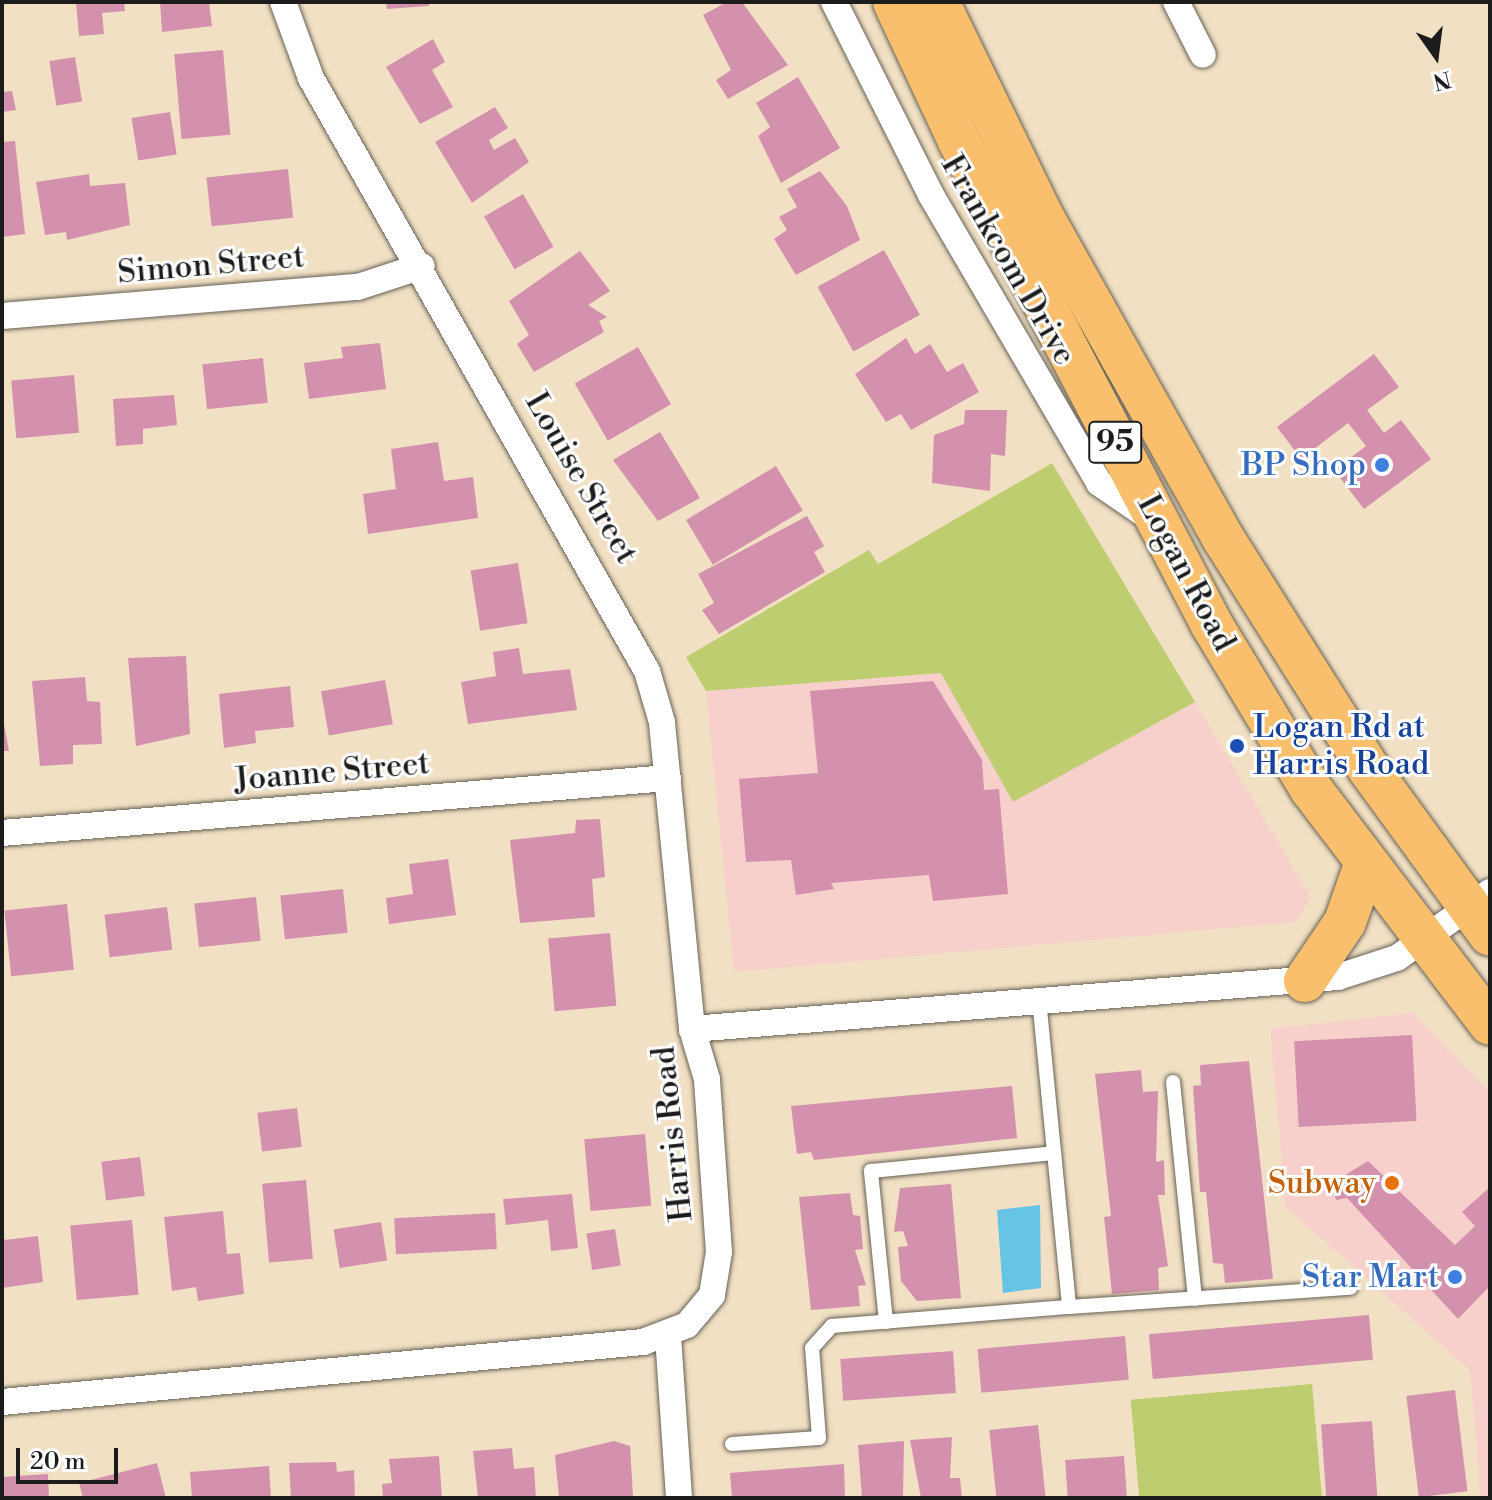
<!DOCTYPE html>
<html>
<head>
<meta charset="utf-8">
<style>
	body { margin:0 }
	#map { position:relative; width:1492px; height:1500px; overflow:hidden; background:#f1e0c3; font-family:"Libre Bodoni",serif }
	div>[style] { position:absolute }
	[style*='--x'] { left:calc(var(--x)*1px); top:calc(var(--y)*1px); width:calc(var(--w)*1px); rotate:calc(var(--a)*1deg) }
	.built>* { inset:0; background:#f7d0cc }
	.green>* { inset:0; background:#bdcd6f; transform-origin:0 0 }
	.water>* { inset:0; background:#66c4e4 }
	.building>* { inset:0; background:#d491ad; transform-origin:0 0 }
	.roads { filter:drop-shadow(0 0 2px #676156) drop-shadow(0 0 2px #676156) }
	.lane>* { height:14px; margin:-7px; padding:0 7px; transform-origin:7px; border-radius:7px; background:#fff }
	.street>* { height:26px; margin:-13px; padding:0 13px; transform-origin:13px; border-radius:13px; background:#fff }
	.primary>* { height:42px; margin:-21px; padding:0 21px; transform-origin:21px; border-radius:21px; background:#f9bf6d }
	.dots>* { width:22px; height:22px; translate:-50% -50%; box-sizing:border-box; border:4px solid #fff; border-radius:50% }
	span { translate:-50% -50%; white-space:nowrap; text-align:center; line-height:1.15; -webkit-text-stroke:6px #fff; paint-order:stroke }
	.shield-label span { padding:2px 6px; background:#fff; border:2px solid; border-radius:6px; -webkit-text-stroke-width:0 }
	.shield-label { font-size:30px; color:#1c1c1c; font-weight:700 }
	.street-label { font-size:32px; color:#1c1c1c }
	.shop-label { font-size:32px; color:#366cbe }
	.right { translate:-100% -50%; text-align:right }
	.transit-label { font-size:32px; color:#164399 }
	.left { translate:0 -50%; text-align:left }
	.food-label { font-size:32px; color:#c56008 }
	.frame { position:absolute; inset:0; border:4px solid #1c1c1c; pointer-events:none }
	.north { position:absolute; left:1396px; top:16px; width:80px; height:80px; -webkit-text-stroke:6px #fff; paint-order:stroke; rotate:166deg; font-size:22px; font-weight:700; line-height:32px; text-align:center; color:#1c1c1c }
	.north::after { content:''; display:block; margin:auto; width:28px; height:36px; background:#1c1c1c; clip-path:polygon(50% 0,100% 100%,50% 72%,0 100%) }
	.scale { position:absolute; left:16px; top:1448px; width:102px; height:36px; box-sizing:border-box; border:4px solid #1c1c1c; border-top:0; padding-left:10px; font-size:24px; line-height:28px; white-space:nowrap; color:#1c1c1c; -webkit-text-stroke:6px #fff; paint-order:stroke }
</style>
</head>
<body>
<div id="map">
	<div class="built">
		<div style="clip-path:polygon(941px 673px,1014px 801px,1195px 702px,1311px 898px,1295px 922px,734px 972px,706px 691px)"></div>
		<div style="clip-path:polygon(1412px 1013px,1490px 1093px,1490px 1498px,1481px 1498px,1470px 1370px,1286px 1207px,1270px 1029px)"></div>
	</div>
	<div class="green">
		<div style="clip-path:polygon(1052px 463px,1195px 702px,1013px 802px,941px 673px,706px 691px,686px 657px,869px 550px,878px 564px)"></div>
		<div style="left:1312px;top:1384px;width:114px;height:182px;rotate:85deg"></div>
	</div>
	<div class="water">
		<div style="clip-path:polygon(1040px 1205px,1041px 1288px,1003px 1293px,997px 1210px)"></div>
	</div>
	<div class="building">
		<div style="clip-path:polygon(76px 2px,124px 2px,125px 11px,102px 13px,104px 34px,79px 36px)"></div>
		<div style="clip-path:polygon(160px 2px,209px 2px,212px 26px,162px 32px)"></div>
		<div style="clip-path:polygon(386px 2px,429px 2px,429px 6px,387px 9px)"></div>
		<div style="clip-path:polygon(727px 2px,742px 2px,788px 65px,728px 99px,716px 80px,731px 70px,703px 15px)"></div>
		<div style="clip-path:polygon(433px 39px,445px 62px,432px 70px,453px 107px,420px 124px,386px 67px)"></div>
		<div style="left:223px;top:50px;width:85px;height:49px;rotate:85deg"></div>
		<div style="left:75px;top:57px;width:45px;height:26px;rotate:81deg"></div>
		<div style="clip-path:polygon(798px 77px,840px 148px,781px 183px,758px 136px,770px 127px,756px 103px)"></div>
		<div style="clip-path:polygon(12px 91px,16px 110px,2px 112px,2px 92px)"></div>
		<div style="clip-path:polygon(495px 107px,508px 128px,489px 140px,494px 150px,515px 138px,529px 162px,472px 203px,435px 142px)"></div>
		<div style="left:170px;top:112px;width:43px;height:39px;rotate:81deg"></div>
		<div style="clip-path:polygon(15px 141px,25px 234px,2px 237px,2px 142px)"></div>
		<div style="left:288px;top:169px;width:49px;height:82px;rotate:84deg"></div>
		<div style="clip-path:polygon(820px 171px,847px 206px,860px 240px,796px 275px,774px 239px,787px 230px,779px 217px,797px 207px,787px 189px)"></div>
		<div style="clip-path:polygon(89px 174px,90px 186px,125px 183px,130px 225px,67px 240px,66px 232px,45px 235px,36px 182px)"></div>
		<div style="left:523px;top:194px;width:61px;height:45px;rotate:60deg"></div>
		<div style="left:884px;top:250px;width:74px;height:76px;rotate:61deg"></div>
		<div style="clip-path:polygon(580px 251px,610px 291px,588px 305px,607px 317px,599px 321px,604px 332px,534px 372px,517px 344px,529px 335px,509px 301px)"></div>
		<div style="clip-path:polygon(906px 338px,915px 354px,930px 344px,947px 372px,963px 363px,979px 392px,911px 430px,901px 414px,886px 422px,855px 374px)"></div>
		<div style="clip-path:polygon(380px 343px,386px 389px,309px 399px,304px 363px,343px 358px,341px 347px)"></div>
		<div style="left:638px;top:347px;width:66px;height:73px;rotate:60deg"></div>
		<div style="clip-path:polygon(1374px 354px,1399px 387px,1367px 410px,1384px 433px,1401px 420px,1431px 459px,1364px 509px,1334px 470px,1366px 446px,1348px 423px,1301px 459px,1277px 427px)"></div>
		<div style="left:263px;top:358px;width:45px;height:61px;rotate:84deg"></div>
		<div style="left:74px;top:375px;width:58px;height:63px;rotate:85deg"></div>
		<div style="clip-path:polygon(174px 395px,177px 425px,143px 429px,143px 444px,116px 446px,113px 399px)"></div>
		<div style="clip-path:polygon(965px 410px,1007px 410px,1005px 456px,991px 454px,990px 491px,932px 483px,934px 435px,964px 424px)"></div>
		<div style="clip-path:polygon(660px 432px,700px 498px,658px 521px,613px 460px)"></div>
		<div style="clip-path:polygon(438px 442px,444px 481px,473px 477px,478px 518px,368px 534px,363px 494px,396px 489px,391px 449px)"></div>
		<div style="left:776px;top:466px;width:52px;height:105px;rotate:59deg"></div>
		<div style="clip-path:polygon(807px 516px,824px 546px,814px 552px,825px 572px,719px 634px,702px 610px,714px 603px,698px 574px)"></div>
		<div style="left:518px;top:563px;width:61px;height:48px;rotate:81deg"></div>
		<div style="clip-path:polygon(519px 648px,523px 674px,570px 669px,577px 710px,468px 724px,461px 682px,496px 676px,493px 652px)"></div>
		<div style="clip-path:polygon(186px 656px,190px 734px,136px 746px,128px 658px)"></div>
		<div style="clip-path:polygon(85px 677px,87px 701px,100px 702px,102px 744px,73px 745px,73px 764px,40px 766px,32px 681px)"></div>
		<div style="left:385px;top:680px;width:45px;height:65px;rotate:80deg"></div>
		<div style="clip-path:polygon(933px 681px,982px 760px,984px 790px,999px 789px,1008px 894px,933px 901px,929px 875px,831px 883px,834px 889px,796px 895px,791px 860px,746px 862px,739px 779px,818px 773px,810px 691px)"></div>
		<div style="clip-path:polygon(290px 686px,294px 727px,255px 731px,256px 743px,224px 748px,219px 694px)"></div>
		<div style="clip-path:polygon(2px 713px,9px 751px,2px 751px)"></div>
		<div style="clip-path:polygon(600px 819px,605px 877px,592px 879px,595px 917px,520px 923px,510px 840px,575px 833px,576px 820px)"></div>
		<div style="clip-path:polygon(448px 859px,456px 915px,389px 924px,386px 898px,413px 894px,409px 864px)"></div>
		<div style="left:343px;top:889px;width:44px;height:63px;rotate:84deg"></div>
		<div style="left:256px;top:897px;width:44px;height:62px;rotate:84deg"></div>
		<div style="left:67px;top:904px;width:66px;height:63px;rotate:84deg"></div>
		<div style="left:167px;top:907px;width:43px;height:63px;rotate:83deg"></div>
		<div style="left:610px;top:933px;width:73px;height:62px;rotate:85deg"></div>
		<div style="left:1412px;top:1035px;width:86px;height:118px;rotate:87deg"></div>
		<div style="clip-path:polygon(1249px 1061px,1273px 1279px,1225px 1283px,1223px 1264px,1213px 1263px,1206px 1192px,1200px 1192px,1193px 1086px,1201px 1085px,1200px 1065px)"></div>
		<div style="clip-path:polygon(1141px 1070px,1143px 1092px,1158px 1091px,1156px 1162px,1164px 1160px,1165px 1195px,1158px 1195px,1168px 1266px,1158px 1268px,1159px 1290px,1112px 1294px,1104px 1217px,1111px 1216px,1095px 1074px)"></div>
		<div style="clip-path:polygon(1012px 1086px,1017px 1138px,814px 1160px,811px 1152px,797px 1154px,791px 1106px)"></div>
		<div style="left:297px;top:1108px;width:39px;height:40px;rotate:83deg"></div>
		<div style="left:645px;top:1134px;width:72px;height:61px;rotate:85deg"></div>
		<div style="left:140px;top:1157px;width:39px;height:39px;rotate:83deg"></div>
		<div style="clip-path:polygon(1368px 1161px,1455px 1245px,1475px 1226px,1462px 1212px,1490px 1187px,1490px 1286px,1458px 1319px,1347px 1198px,1336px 1200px,1332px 1183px)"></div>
		<div style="left:306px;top:1180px;width:79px;height:44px;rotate:85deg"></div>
		<div style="clip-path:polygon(951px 1184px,961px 1298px,917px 1301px,901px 1281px,898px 1247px,908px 1246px,903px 1231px,894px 1232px,900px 1188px)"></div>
		<div style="clip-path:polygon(850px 1193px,853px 1215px,860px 1216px,863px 1249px,855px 1250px,866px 1285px,858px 1286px,860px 1306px,811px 1310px,799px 1197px)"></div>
		<div style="clip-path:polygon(572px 1194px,578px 1248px,551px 1251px,548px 1220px,506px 1225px,503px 1199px)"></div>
		<div style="clip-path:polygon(223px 1211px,227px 1254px,240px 1253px,244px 1294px,198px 1301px,196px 1287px,172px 1291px,164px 1217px)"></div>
		<div style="left:495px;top:1213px;width:36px;height:101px;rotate:87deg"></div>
		<div style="left:132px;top:1220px;width:75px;height:62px;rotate:85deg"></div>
		<div style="left:381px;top:1222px;width:39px;height:48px;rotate:81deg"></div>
		<div style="left:615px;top:1229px;width:37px;height:29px;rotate:81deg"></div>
		<div style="clip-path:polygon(2px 1233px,5px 1240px,38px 1236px,43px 1282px,2px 1288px)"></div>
		<div style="left:1369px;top:1315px;width:45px;height:221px;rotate:85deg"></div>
		<div style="left:1125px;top:1336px;width:44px;height:148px;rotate:85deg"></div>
		<div style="left:953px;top:1351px;width:42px;height:113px;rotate:86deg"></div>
		<div style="left:1455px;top:1390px;width:102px;height:49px;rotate:83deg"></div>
		<div style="left:1372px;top:1421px;width:77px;height:51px;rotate:86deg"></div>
		<div style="left:1038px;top:1425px;width:73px;height:49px;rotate:84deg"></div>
		<div style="clip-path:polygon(952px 1437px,950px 1478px,960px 1478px,962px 1498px,921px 1498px,910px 1440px)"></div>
		<div style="clip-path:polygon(614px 1441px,630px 1446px,633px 1496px,559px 1498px,555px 1455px)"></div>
		<div style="clip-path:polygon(904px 1441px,903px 1498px,862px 1498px,858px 1445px)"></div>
		<div style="clip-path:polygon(512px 1448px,514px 1469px,534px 1467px,536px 1498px,478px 1498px,473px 1451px)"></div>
		<div style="clip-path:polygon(439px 1456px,442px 1498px,383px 1498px,382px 1484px,392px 1483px,389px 1459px)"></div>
		<div style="left:1124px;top:1456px;width:42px;height:59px;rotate:86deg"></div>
		<div style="clip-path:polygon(336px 1462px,337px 1472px,354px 1470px,355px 1498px,291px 1498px,289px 1463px)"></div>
		<div style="clip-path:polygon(157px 1463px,166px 1498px,83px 1498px,79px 1483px)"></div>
		<div style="clip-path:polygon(844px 1464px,845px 1498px,732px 1498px,730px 1473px)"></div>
		<div style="clip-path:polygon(269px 1466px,271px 1498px,192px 1498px,190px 1472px)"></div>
		<div style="clip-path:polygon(48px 1474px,49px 1498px,2px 1498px,2px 1477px)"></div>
	</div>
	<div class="roads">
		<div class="lane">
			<div style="--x:1039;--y:999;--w:309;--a:84.4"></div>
			<div style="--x:1069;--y:1307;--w:282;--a:-3.9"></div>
			<div style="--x:1173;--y:1082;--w:218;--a:84.2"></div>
			<div style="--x:886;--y:1322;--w:152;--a:-95.7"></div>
			<div style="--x:871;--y:1171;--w:184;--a:-5.6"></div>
			<div style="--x:732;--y:1444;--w:87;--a:-3.9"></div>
			<div style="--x:819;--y:1438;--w:90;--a:-94.4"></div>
			<div style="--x:812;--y:1348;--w:30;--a:-48"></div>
			<div style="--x:832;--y:1326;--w:238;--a:-4.6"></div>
		</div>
		<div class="street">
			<div style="--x:834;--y:2;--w:216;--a:63.3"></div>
			<div style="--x:931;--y:195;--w:333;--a:59.7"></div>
			<div style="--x:1099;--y:483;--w:65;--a:34.4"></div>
			<div style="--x:1176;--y:2;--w:59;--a:63"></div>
			<div style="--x:2;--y:316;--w:357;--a:-4.7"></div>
			<div style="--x:358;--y:287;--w:67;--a:-18.2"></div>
			<div style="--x:2;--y:833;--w:668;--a:-4.72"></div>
			<div style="--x:692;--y:1029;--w:648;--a:-4.6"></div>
			<div style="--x:1338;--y:977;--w:62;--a:-17.9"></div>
			<div style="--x:1397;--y:958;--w:114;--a:-35.4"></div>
			<div style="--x:668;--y:1336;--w:162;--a:86.1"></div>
			<div style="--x:2;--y:1402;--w:644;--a:-5.35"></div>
			<div style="--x:643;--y:1342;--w:47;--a:-21.1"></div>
			<div style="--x:687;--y:1325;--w:39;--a:-50"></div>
			<div style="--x:712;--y:1295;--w:44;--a:-80.8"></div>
			<div style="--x:719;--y:1252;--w:173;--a:-94"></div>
			<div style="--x:707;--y:1079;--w:52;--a:-106.7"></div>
			<div style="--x:692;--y:1029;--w:308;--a:-95.6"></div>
			<div style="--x:662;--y:722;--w:53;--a:-106.4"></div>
			<div style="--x:647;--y:671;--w:682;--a:-119.54"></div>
			<div style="--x:311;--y:78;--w:81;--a:-110.2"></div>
		</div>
		<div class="primary">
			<div style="--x:894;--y:2;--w:153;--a:64.9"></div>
			<div style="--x:959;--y:141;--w:546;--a:62.4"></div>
			<div style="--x:1212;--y:625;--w:192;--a:58.9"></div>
			<div style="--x:1311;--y:789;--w:295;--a:52.7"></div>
			<div style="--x:938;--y:2;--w:242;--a:64"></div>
			<div style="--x:1044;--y:219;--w:366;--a:60.7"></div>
			<div style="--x:1223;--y:538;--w:273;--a:57.7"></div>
			<div style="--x:1369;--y:769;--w:205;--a:53.9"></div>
			<div style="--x:1305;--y:981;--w:71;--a:-55.9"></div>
			<div style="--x:1345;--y:922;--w:60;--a:-70.7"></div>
		</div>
	</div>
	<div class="dots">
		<div style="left:1382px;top:465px;background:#3f7fe0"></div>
		<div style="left:1237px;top:746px;background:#1a4fb4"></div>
		<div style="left:1392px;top:1183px;background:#e8710a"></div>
		<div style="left:1455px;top:1277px;background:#3f7fe0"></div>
	</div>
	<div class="shield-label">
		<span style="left:1115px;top:442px">95</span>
	</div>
	<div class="street-label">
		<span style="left:1008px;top:260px;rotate:60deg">Frankcom Drive</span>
		<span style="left:211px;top:265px;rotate:-5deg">Simon Street</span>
		<span style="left:581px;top:478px;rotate:60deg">Louise Street</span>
		<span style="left:1186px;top:573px;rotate:62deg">Logan Road</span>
		<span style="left:332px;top:772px;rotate:-5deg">Joanne Street</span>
		<span style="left:673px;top:1134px;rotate:-96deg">Harris Road</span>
	</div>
	<div class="shop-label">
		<span class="right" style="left:1366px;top:465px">BP Shop</span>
		<span class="right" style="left:1439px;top:1277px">Star Mart</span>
	</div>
	<div class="transit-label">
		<span class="left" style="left:1253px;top:746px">Logan Rd at<br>Harris Road</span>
	</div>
	<div class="food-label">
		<span class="right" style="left:1376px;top:1183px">Subway</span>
	</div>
	<div class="frame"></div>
	<div class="north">N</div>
	<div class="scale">20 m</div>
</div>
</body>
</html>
